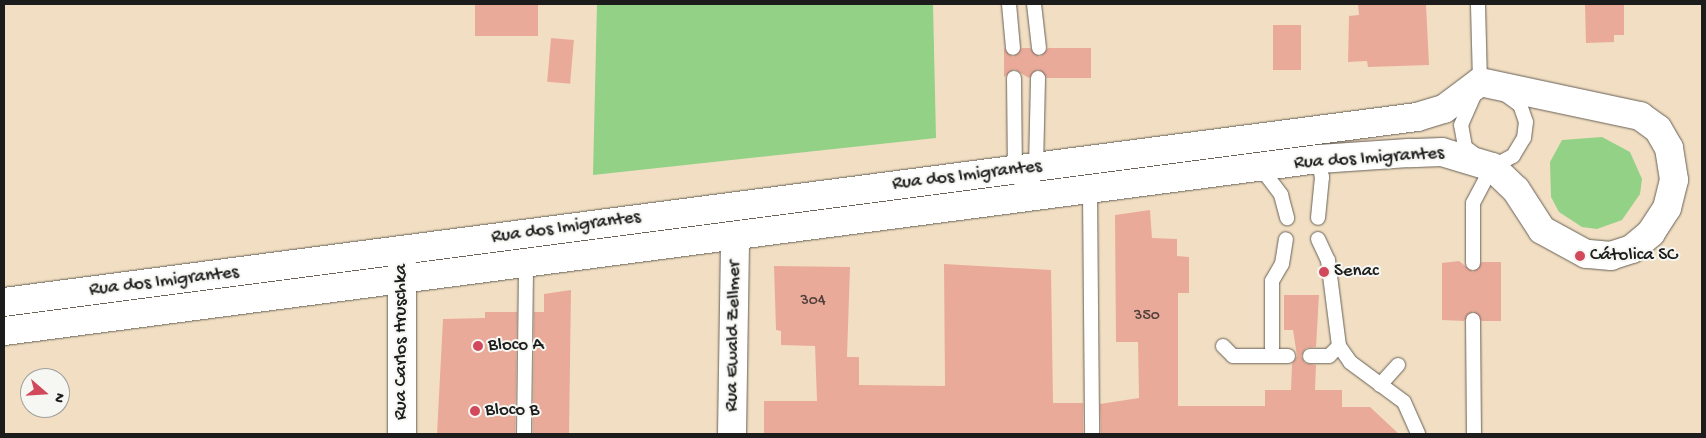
<!DOCTYPE html>
<html>
<head>
<meta charset="utf-8">
<style>
	body { margin:0 }
	#map { position:relative; width:1706px; height:438px; overflow:hidden; background:#f2dfc3; font-family:"Gochi Hand",sans-serif }
	div>[style] { position:absolute }
	[style*='--x'] { left:calc(var(--x)*1px); top:calc(var(--y)*1px); width:calc(var(--w)*1px); rotate:calc(var(--a)*1deg) }
	.green>* { inset:0; background:#93d187 }
	.building>* { inset:0; background:#eaaa99; transform-origin:0 0 }
	.roads { filter:drop-shadow(0 0 1px #676056) drop-shadow(0 0 1px #676056) }
	.lane>* { height:14px; margin:-7px; padding:0 7px; transform-origin:7px; border-radius:7px; background:#fff }
	.street>* { height:28px; margin:-14px; padding:0 14px; transform-origin:14px; border-radius:14px; background:#fff }
	.dots>* { width:14px; height:14px; translate:-50% -50%; box-sizing:border-box; border:2px solid #f6f6f2; border-radius:50% }
	span { translate:-50% -50%; white-space:nowrap; text-align:center; line-height:1.15; -webkit-text-stroke:4px #f6f6f2; paint-order:stroke }
	.number-label { font-size:16px; color:#50403b }
	.number-label span { -webkit-text-stroke-width:0 }
	.street-label { font-size:19px; color:#1c1c1c }
	.poi-label { font-size:19px; color:#1c1c1c }
	.left { translate:0 -50%; text-align:left }
	.frame { position:absolute; inset:0; border:5px solid #1c1c1c; pointer-events:none }
	.north { position:absolute; left:20px; top:368px; width:50px; height:50px; box-sizing:border-box; background:#f6f6f2; border:1px solid #9f9f9c; border-radius:50%; rotate:109deg; font-size:14px; font-weight:700; line-height:20px; text-align:center; color:#1c1c1c }
	.north::after { content:''; display:block; margin:auto; width:18px; height:22px; background:#d1495b; clip-path:polygon(50% 0,100% 100%,50% 72%,0 100%) }
</style>
</head>
<body>
<div id="map">
	<div class="green">
		<div style="clip-path:polygon(597px 4px,933px 4px,936px 138px,593px 175px)"></div>
		<div style="clip-path:polygon(1602px 137px,1630px 152px,1642px 179px,1640px 194px,1622px 220px,1597px 229px,1582px 227px,1559px 212px,1551px 197px,1550px 162px,1562px 140px)"></div>
	</div>
	<div class="building">
		<div style="left:475px;top:4px;width:63px;height:32px"></div>
		<div style="clip-path:polygon(1358px 4px,1426px 4px,1429px 65px,1368px 67px,1367px 61px,1348px 62px,1349px 16px,1359px 15px)"></div>
		<div style="clip-path:polygon(1585px 4px,1624px 4px,1624px 35px,1614px 35px,1614px 42px,1586px 43px)"></div>
		<div style="left:1273px;top:25px;width:28px;height:45px"></div>
		<div style="left:551px;top:38px;width:23px;height:44px;rotate:5deg"></div>
		<div style="clip-path:polygon(1004px 48px,1013px 57px,1022px 48px,1030px 48px,1040px 57px,1048px 48px,1091px 48px,1091px 78px,1047px 78px,1038px 69px,1029px 78px,1014px 69px,1004px 77px)"></div>
		<div style="clip-path:polygon(1150px 210px,1152px 238px,1177px 239px,1177px 256px,1189px 257px,1189px 293px,1178px 293px,1178px 406px,1265px 406px,1265px 390px,1291px 390px,1292px 364px,1297px 356px,1293px 330px,1284px 330px,1284px 295px,1319px 295px,1316px 347px,1306px 348px,1301px 356px,1305px 363px,1316px 365px,1315px 390px,1342px 390px,1342px 407px,1370px 407px,1399px 434px,1101px 434px,1100px 404px,1139px 398px,1138px 342px,1116px 342px,1115px 215px)"></div>
		<div style="clip-path:polygon(1459px 261px,1473px 272px,1482px 262px,1501px 262px,1501px 321px,1482px 321px,1473px 311px,1464px 321px,1442px 320px,1442px 263px)"></div>
		<div style="clip-path:polygon(944px 264px,1051px 270px,1053px 403px,1083px 403px,1083px 434px,764px 434px,764px 401px,817px 401px,815px 346px,781px 345px,781px 331px,776px 330px,774px 266px,850px 267px,847px 357px,859px 357px,859px 385px,945px 386px)"></div>
		<div style="clip-path:polygon(571px 290px,569px 434px,533px 434px,534px 312px,544px 312px,544px 294px)"></div>
		<div style="clip-path:polygon(485px 312px,517px 312px,515px 434px,437px 434px,443px 319px,485px 318px)"></div>
	</div>
	<div class="roads">
		<div class="lane">
			<div style="--x:1009;--y:4;--w:44;--a:84.8"></div>
			<div style="--x:1034;--y:4;--w:44;--a:83.5"></div>
			<div style="--x:1014;--y:78;--w:92;--a:89.4"></div>
			<div style="--x:1015;--y:170;--w:32;--a:64"></div>
			<div style="--x:1317;--y:154;--w:24;--a:78"></div>
			<div style="--x:1322;--y:177;--w:41;--a:95.6"></div>
			<div style="--x:1477;--y:156;--w:15;--a:-143"></div>
			<div style="--x:1465;--y:147;--w:22;--a:-100"></div>
			<div style="--x:1461;--y:125;--w:47;--a:-66.2"></div>
			<div style="--x:1480;--y:82;--w:78;--a:-91.5"></div>
			<div style="--x:1261;--y:168;--w:34;--a:53"></div>
			<div style="--x:1281;--y:195;--w:24;--a:75"></div>
			<div style="--x:1090;--y:192;--w:242;--a:89.5"></div>
			<div style="--x:1029;--y:199;--w:33;--a:-78"></div>
			<div style="--x:1036;--y:167;--w:89;--a:-88.7"></div>
			<div style="--x:1318;--y:239;--w:23;--a:65"></div>
			<div style="--x:1328;--y:260;--w:87;--a:82.7"></div>
			<div style="--x:1339;--y:346;--w:19;--a:55"></div>
			<div style="--x:1350;--y:362;--w:67;--a:36.5"></div>
			<div style="--x:1404;--y:402;--w:35;--a:66"></div>
			<div style="--x:1473;--y:263;--w:60;--a:-90"></div>
			<div style="--x:1473;--y:203;--w:41;--a:-62.2"></div>
			<div style="--x:1492;--y:167;--w:24;--a:-28"></div>
			<div style="--x:1513;--y:156;--w:21;--a:-59"></div>
			<div style="--x:1524;--y:138;--w:16;--a:-83"></div>
			<div style="--x:1526;--y:122;--w:18;--a:-109"></div>
			<div style="--x:1520;--y:105;--w:17;--a:-144"></div>
			<div style="--x:1473;--y:320;--w:114;--a:89.5"></div>
			<div style="--x:1223;--y:346;--w:14;--a:45"></div>
			<div style="--x:1233;--y:356;--w:55;--a:0"></div>
			<div style="--x:1272;--y:355;--w:74;--a:-90"></div>
			<div style="--x:1272;--y:281;--w:20;--a:-60"></div>
			<div style="--x:1282;--y:264;--w:25;--a:-81"></div>
			<div style="--x:1310;--y:356;--w:19;--a:0"></div>
			<div style="--x:1329;--y:356;--w:14;--a:-45"></div>
			<div style="--x:1380;--y:385;--w:27;--a:-48"></div>
			<div style="--x:524;--y:434;--w:169;--a:-89.3"></div>
		</div>
		<div class="street">
			<div style="--x:402;--y:264;--w:170;--a:90"></div>
			<div style="--x:4;--y:302;--w:1425;--a:-7.46"></div>
			<div style="--x:1417;--y:117;--w:28;--a:-17"></div>
			<div style="--x:1444;--y:109;--w:45;--a:-36.9"></div>
			<div style="--x:1480;--y:82;--w:164;--a:12"></div>
			<div style="--x:1640;--y:116;--w:22;--a:36"></div>
			<div style="--x:1658;--y:129;--w:22;--a:60"></div>
			<div style="--x:1669;--y:148;--w:32;--a:81"></div>
			<div style="--x:1674;--y:180;--w:29;--a:104"></div>
			<div style="--x:1667;--y:208;--w:30;--a:123"></div>
			<div style="--x:1651;--y:233;--w:25;--a:140"></div>
			<div style="--x:1632;--y:249;--w:22;--a:162"></div>
			<div style="--x:1611;--y:256;--w:25;--a:-175"></div>
			<div style="--x:1586;--y:254;--w:50;--a:-151.4"></div>
			<div style="--x:1542;--y:230;--w:48;--a:-123"></div>
			<div style="--x:1516;--y:190;--w:33;--a:-136"></div>
			<div style="--x:1492;--y:167;--w:52;--a:-163.3"></div>
			<div style="--x:1442;--y:152;--w:33;--a:178"></div>
			<div style="--x:1409;--y:153;--w:91;--a:176.2"></div>
			<div style="--x:1318;--y:159;--w:1325;--a:172.54"></div>
			<div style="--x:732;--y:434;--w:197;--a:-89.1"></div>
		</div>
	</div>
	<div class="dots">
		<div style="left:1580px;top:256px;background:#d1495b"></div>
		<div style="left:1324px;top:272px;background:#d1495b"></div>
		<div style="left:478px;top:346px;background:#d1495b"></div>
		<div style="left:475px;top:411px;background:#d1495b"></div>
	</div>
	<div class="number-label">
		<span style="left:813px;top:302px">304</span>
		<span style="left:1147px;top:317px">350</span>
	</div>
	<div class="street-label">
		<span style="left:1369px;top:159px;rotate:-4deg">Rua dos Imigrantes</span>
		<span style="left:967px;top:176px;rotate:-7deg">Rua dos Imigrantes</span>
		<span style="left:566px;top:228px;rotate:-8deg">Rua dos Imigrantes</span>
		<span style="left:164px;top:282px;rotate:-7deg">Rua dos Imigrantes</span>
		<span style="left:734px;top:336px;rotate:-89deg">Rua Ewald Zellmer</span>
		<span style="left:402px;top:342px;rotate:-90deg">Rua Carlos Hruschka</span>
	</div>
	<div class="poi-label">
		<span class="left" style="left:1590px;top:256px">Cátolica SC</span>
		<span class="left" style="left:1334px;top:272px">Senac</span>
		<span class="left" style="left:488px;top:346px">Bloco A</span>
		<span class="left" style="left:485px;top:411px">Bloco B</span>
	</div>
	<div class="frame"></div>
	<div class="north">N</div>
</div>
</body>
</html>
